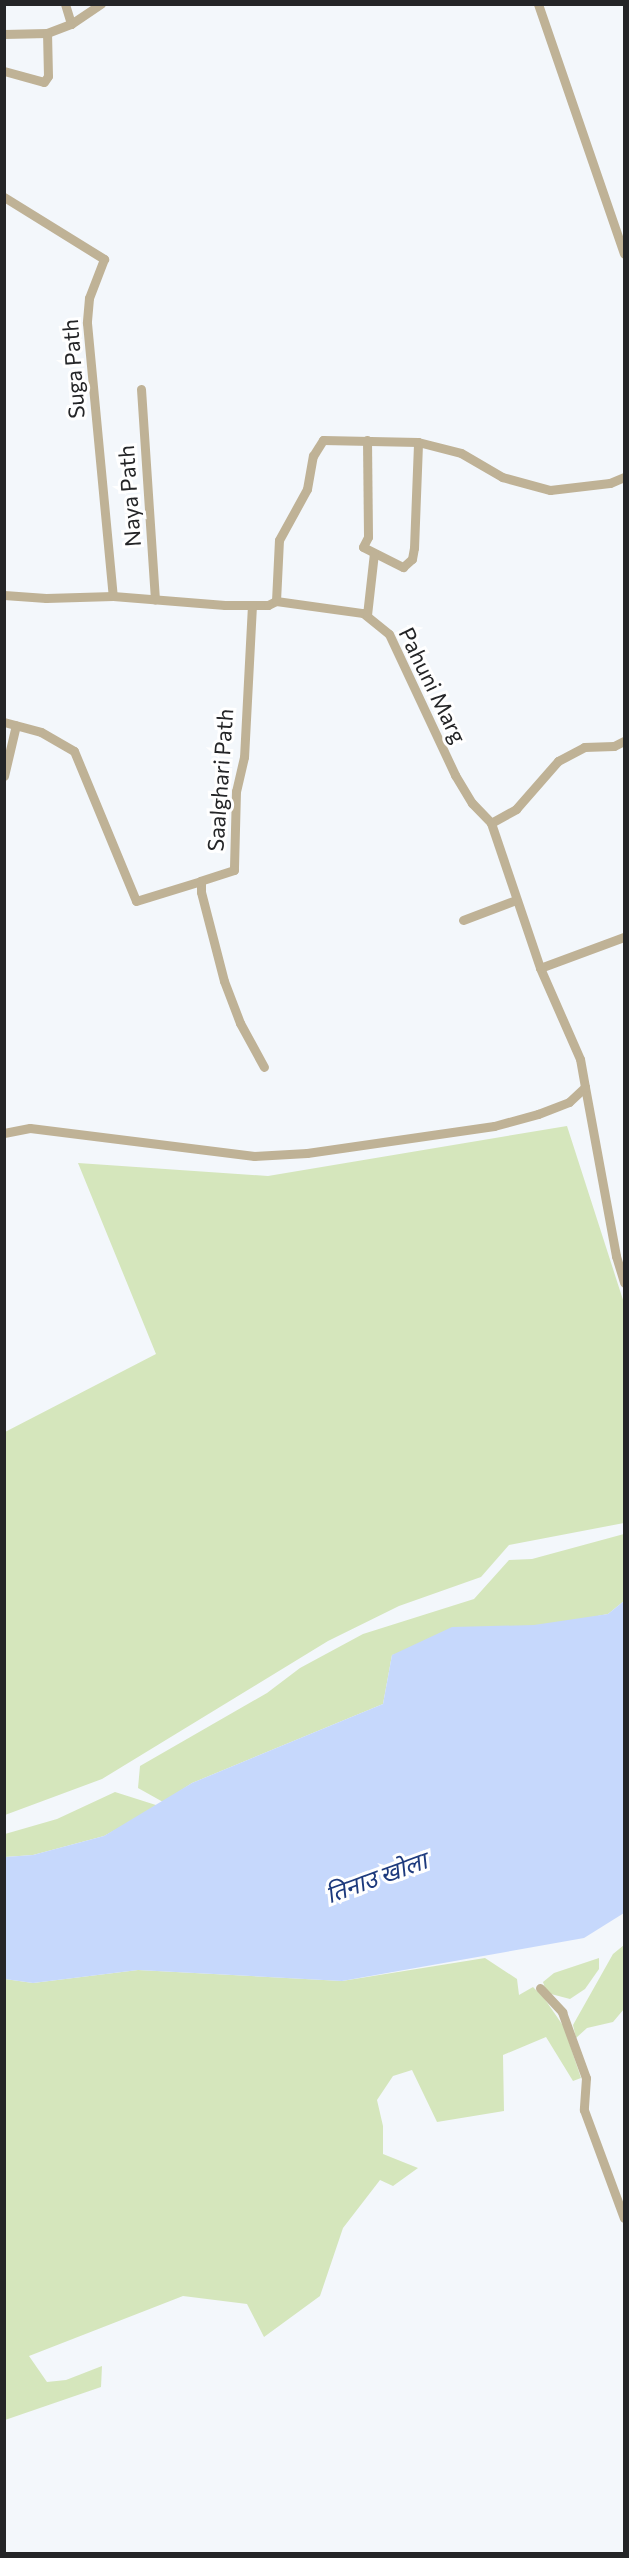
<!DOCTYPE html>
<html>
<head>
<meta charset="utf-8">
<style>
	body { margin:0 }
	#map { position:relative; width:629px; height:2558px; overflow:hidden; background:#f3f7fb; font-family:Commissioner,"Noto Sans Devanagari",sans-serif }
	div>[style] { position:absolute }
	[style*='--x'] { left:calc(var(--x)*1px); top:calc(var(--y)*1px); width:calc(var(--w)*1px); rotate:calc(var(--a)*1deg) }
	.green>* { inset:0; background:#d5e6bc }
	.water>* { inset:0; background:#c6d8fc }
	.minor>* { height:9px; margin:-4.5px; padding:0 4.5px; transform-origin:4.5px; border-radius:4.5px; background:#bfb296 }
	span { translate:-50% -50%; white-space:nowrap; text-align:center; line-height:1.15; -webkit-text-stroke:6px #fff; paint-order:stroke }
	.street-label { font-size:22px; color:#242527 }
	.water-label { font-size:24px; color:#1d3a7d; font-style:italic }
	.frame { position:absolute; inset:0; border:6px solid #242527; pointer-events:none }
</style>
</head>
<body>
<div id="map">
	<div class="green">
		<div style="clip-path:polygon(567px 1126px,624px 1303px,624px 1523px,509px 1545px,481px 1577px,399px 1606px,328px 1641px,102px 1779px,5px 1815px,5px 1432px,156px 1354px,78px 1163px,268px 1176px)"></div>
		<div style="clip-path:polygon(624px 1534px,624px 1601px,608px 1614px,392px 1655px,383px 1704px,192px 1783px,163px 1802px,138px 1788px,140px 1766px,267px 1693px,300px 1668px,363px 1634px,474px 1599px,509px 1560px,532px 1559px)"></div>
		<div style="clip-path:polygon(115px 1792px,159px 1806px,104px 1836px,33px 1855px,5px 1857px,5px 1834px,57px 1819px)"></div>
		<div style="clip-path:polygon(624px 1945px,624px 2009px,613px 2022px,587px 2028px,576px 2038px,573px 2025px,613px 1954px)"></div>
		<div style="clip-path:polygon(485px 1958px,517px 1979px,519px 1995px,533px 1987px,544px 1998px,564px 2027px,581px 2078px,573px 2081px,546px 2037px,503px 2055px,504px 2111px,437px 2122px,412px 2070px,393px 2076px,377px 2100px,383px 2126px,383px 2154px,418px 2168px,393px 2186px,380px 2180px,343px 2228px,320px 2296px,264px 2337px,247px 2304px,183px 2296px,29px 2356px,47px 2382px,66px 2380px,102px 2366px,101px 2387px,5px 2420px,5px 1979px,33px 1983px,138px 1970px,342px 1981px)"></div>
		<div style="clip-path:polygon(599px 1958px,599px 1969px,585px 1989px,570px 1999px,551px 1994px,545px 1988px,543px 1982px,554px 1973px)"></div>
	</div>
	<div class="water">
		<div style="clip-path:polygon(624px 1601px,624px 1913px,584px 1938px,342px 1981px,138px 1970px,33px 1983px,5px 1979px,5px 1857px,33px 1855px,104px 1836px,192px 1783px,383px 1704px,392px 1655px,452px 1627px,534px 1625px,608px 1614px)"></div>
	</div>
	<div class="minor">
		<div style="--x:65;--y:4;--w:21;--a:73"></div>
		<div style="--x:538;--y:4;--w:264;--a:71"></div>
		<div style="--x:4;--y:34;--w:43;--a:-1.3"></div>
		<div style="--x:47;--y:33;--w:26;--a:-21"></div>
		<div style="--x:71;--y:24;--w:36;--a:-34"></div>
		<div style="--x:4;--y:71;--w:41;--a:15.4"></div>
		<div style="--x:44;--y:82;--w:7;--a:-56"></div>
		<div style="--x:48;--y:76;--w:43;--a:-91.3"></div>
		<div style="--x:4;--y:197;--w:118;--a:31.8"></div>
		<div style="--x:104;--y:259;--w:42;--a:111"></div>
		<div style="--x:89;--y:298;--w:25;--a:95"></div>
		<div style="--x:87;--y:323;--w:274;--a:84.6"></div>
		<div style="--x:141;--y:389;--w:211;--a:86.2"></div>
		<div style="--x:367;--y:440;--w:97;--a:89.4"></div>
		<div style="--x:368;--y:537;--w:11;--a:117"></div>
		<div style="--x:363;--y:547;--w:45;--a:26.6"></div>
		<div style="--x:403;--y:567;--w:12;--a:-42"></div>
		<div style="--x:412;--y:559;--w:11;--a:-80"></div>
		<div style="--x:414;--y:548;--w:106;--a:-87.8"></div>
		<div style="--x:4;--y:595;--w:42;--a:4.1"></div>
		<div style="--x:46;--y:598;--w:67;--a:-1.7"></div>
		<div style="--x:113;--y:596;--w:112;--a:4.6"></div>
		<div style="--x:225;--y:605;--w:43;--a:0"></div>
		<div style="--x:268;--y:605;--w:9;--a:-27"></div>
		<div style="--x:276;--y:601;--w:88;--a:7.9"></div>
		<div style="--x:363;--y:613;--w:33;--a:39"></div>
		<div style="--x:389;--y:634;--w:156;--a:64.9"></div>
		<div style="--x:455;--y:775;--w:33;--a:59"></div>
		<div style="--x:472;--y:803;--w:28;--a:46"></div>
		<div style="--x:491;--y:823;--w:29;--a:-29"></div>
		<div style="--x:516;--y:809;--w:64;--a:-48.8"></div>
		<div style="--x:558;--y:761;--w:30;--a:-28"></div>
		<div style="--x:584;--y:747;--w:30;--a:-2"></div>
		<div style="--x:614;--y:746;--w:11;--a:-27"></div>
		<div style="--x:276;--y:601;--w:61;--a:-87.2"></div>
		<div style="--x:279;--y:540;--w:58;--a:-61.2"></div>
		<div style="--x:307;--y:489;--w:34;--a:-80"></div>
		<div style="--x:313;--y:456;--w:19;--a:-58"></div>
		<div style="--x:323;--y:440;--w:95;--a:1.2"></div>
		<div style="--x:418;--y:442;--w:44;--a:14.3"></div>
		<div style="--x:461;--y:453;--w:48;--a:30.3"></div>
		<div style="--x:502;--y:477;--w:50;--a:15.2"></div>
		<div style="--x:550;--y:490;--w:60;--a:-6.7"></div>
		<div style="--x:610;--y:483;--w:15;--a:-23"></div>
		<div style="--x:252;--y:605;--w:152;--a:93"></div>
		<div style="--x:244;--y:757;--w:35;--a:103"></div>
		<div style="--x:236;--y:791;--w:79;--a:91.5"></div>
		<div style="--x:234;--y:870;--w:35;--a:162"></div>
		<div style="--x:201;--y:881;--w:11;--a:90"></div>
		<div style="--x:201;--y:892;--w:92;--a:75.5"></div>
		<div style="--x:224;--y:981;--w:45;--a:69.1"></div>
		<div style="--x:240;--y:1023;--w:50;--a:61.4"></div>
		<div style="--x:367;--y:615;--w:62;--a:-83.6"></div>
		<div style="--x:4;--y:722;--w:38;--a:15"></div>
		<div style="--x:41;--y:732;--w:38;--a:30"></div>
		<div style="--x:74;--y:751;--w:162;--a:67.5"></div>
		<div style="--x:136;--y:901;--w:68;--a:-17.1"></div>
		<div style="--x:4;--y:776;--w:52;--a:-76.8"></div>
		<div style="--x:491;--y:823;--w:153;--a:71.3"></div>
		<div style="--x:463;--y:920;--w:57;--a:-20.7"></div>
		<div style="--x:585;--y:1087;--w:172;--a:79.6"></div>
		<div style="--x:616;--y:1256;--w:28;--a:73"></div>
		<div style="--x:4;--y:1133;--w:26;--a:-11"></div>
		<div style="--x:30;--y:1128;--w:226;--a:7.1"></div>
		<div style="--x:254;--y:1156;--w:53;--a:-3.2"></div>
		<div style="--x:307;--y:1153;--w:189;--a:-8.2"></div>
		<div style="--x:494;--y:1126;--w:46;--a:-15.3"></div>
		<div style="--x:538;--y:1114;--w:33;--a:-21"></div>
		<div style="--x:569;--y:1102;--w:22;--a:-43"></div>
		<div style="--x:585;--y:1087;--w:28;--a:-100"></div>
		<div style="--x:580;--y:1059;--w:99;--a:-113.7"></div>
		<div style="--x:540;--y:968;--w:90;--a:-20.3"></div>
		<div style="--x:540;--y:1988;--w:33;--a:47"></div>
		<div style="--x:562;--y:2012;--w:70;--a:70"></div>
		<div style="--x:586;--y:2078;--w:32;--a:94"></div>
		<div style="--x:584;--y:2110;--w:115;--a:69.7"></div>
	</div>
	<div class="street-label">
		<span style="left:73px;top:369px;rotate:-94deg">Suga Path</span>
		<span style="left:129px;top:496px;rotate:-94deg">Naya Path</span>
		<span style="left:433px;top:685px;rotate:64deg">Pahuni Marg</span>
		<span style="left:220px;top:780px;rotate:-86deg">Saalghari Path</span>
	</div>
	<div class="water-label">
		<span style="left:376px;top:1877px;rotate:-20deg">तिनाउ खोला</span>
	</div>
	<div class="frame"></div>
</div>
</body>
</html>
